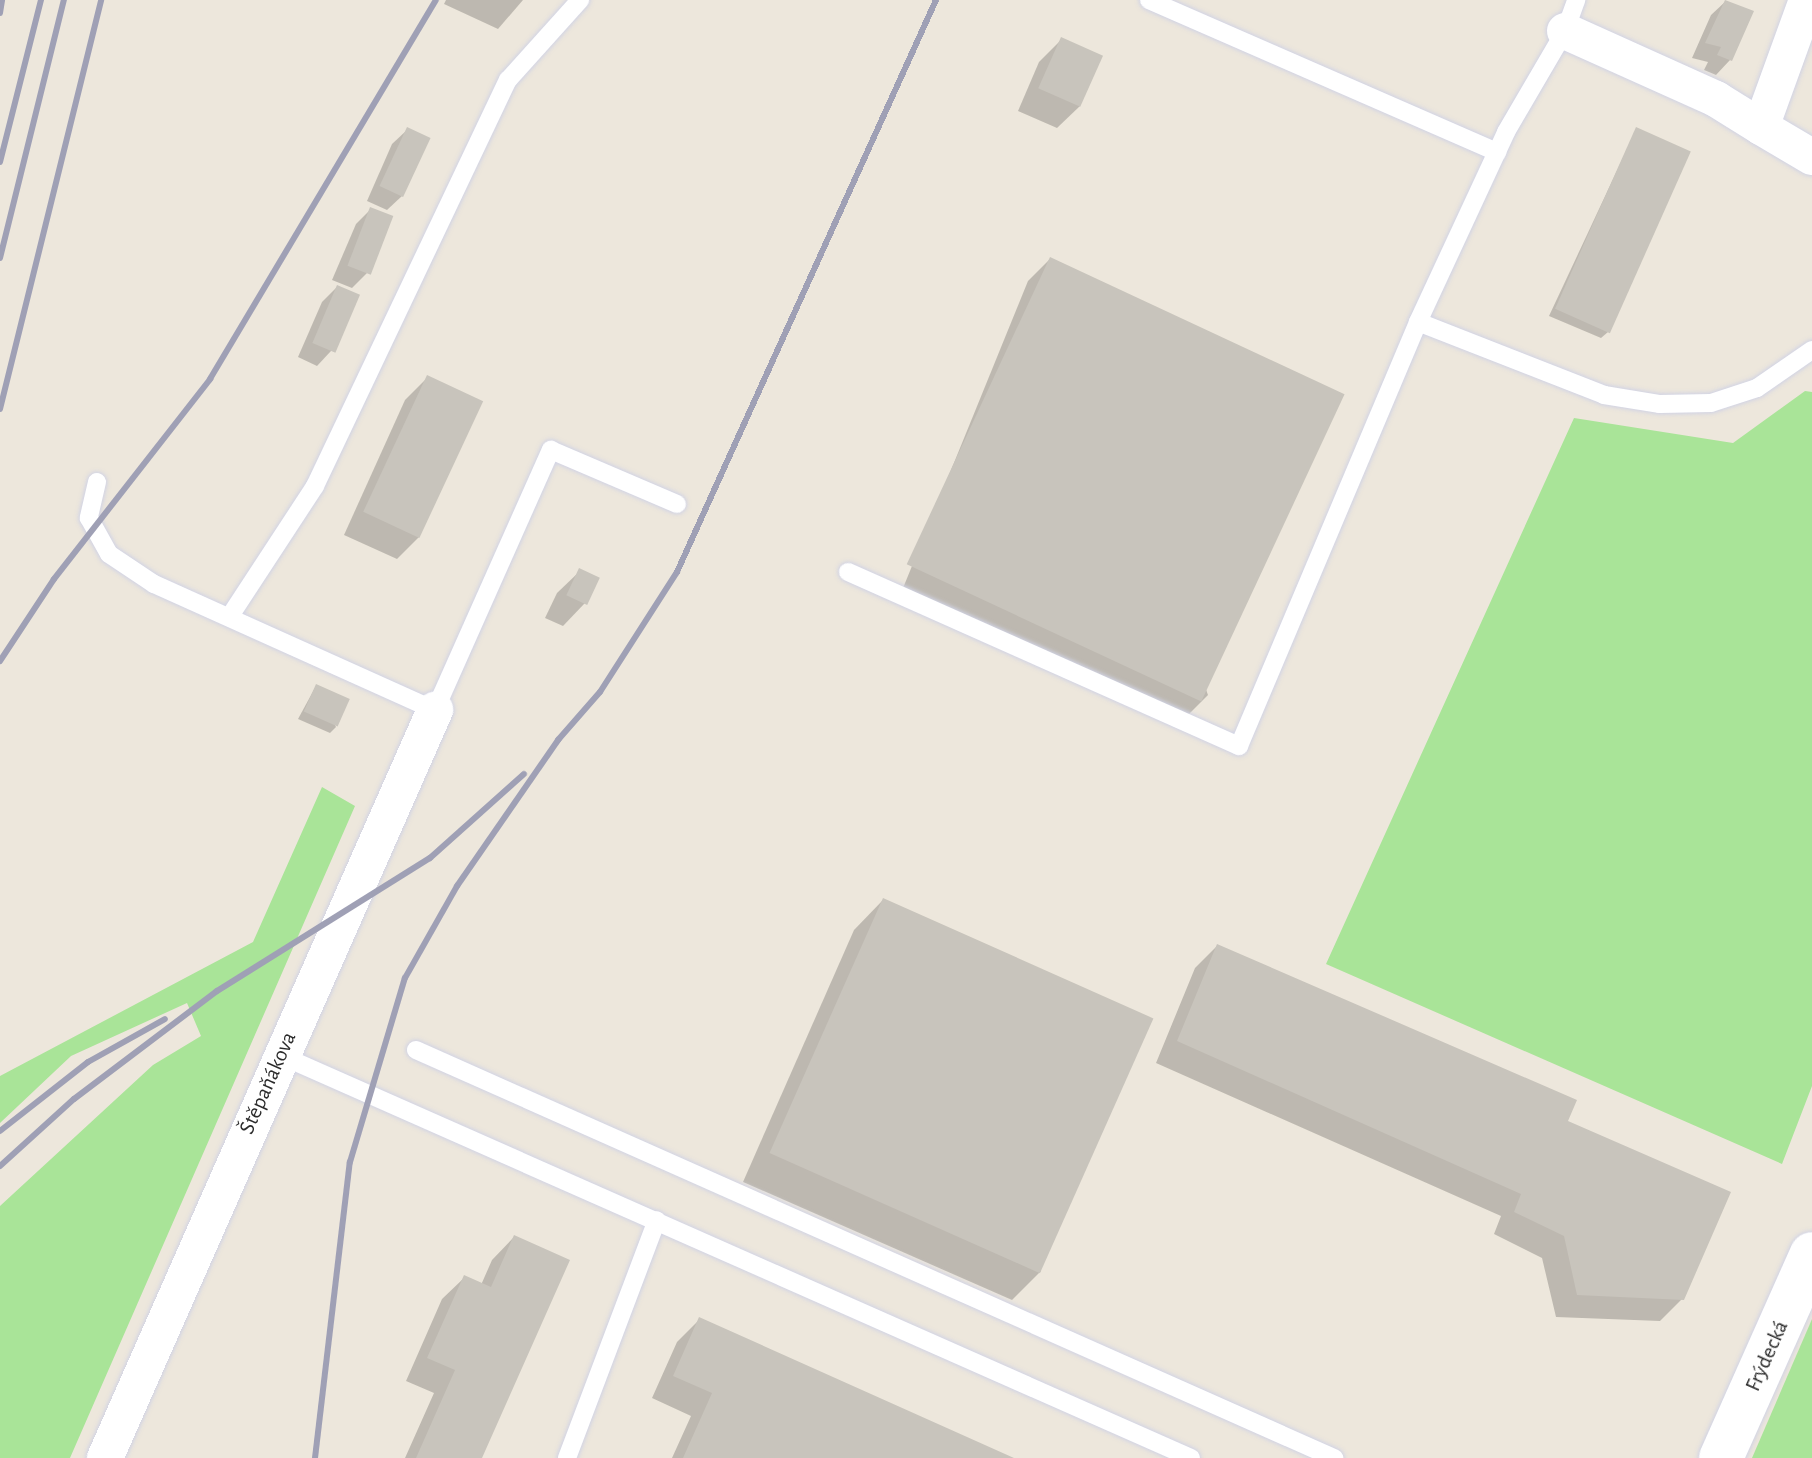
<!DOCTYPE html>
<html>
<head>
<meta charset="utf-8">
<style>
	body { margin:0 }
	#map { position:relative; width:1812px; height:1458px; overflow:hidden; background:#ede7dc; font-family:"Alegreya Sans",sans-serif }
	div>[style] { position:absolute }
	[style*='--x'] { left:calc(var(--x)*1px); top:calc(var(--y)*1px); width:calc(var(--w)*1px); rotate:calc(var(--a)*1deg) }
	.green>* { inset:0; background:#a9e498 }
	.shadow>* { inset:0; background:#0003 }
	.building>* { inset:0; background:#c8c4bc; transform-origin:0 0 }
	.roads { filter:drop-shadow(0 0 2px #d1d3e4) drop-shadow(0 0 2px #d1d3e4) }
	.service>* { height:18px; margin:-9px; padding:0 9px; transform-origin:9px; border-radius:9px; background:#fff }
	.minor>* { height:36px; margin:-18px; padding:0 18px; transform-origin:18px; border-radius:18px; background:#fff }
	.secondary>* { height:44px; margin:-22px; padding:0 22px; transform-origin:22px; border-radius:22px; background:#fff }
	.rail>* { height:6px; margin:-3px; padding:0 3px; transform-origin:3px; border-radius:3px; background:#9fa0b5 }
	span { translate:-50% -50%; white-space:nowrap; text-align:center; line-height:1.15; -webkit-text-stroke:6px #fff; paint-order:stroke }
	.street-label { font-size:22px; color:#2b2b2b }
</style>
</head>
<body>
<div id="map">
	<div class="green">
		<div style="clip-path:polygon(1805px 391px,1812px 392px,1812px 1086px,1782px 1164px,1326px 964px,1574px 418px,1733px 443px)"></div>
		<div style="clip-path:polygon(322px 787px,355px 806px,70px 1458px,0 1458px,0 1206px,153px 1065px,201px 1036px,187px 1003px,71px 1056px,0 1123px,0 1076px,253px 942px)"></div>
		<div style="clip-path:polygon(1812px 1319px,1812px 1458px,1752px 1458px)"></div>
	</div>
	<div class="shadow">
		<div style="clip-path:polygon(446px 0,523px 0,498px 29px,444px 4px)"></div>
		<div style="clip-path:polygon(1726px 1px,1730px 60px,1716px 75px,1704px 70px,1708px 62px,1692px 58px,1711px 15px)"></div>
		<div style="clip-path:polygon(1061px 40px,1080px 106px,1057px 128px,1018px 111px,1039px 62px)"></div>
		<div style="clip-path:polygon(407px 130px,402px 196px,387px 210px,367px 201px,392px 144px)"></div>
		<div style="clip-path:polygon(1636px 130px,1608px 332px,1601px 338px,1549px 316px)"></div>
		<div style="clip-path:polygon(371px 209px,367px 273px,352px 288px,332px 280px,356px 224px)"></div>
		<div style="clip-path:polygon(1050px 259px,1208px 695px,1186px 717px,901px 593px,1028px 281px)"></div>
		<div style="clip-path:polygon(337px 287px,331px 351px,317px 366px,298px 357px,322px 302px)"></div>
		<div style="clip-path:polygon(427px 378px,419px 537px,397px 559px,344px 535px,405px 400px)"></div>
		<div style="clip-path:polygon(580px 571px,585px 603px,563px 626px,545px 618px,557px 593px)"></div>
		<div style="clip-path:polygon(316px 686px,336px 727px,330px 733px,298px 719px)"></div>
		<div style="clip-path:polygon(883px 900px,1041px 1271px,1012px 1300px,743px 1182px,854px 930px)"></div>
		<div style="clip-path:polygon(1217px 946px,1565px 1123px,1682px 1299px,1660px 1321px,1556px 1317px,1542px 1258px,1494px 1234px,1501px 1216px,1156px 1063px,1195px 968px)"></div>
		<div style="clip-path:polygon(514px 1237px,480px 1458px,405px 1458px,434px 1393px,406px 1381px,442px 1299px,465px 1277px,481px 1285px,492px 1260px)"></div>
		<div style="clip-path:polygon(699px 1320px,1009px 1458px,672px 1458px,691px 1416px,652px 1398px,677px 1342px)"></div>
	</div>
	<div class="building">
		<div style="clip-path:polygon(1725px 0,1754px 11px,1732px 61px,1717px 55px,1721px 47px,1705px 43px)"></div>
		<div style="left:1061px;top:37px;width:46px;height:56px;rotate:24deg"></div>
		<div style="left:407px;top:127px;width:26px;height:65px;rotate:25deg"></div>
		<div style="left:1636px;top:127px;width:60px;height:199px;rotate:24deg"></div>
		<div style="left:370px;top:207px;width:25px;height:63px;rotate:21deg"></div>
		<div style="left:1050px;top:257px;width:325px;height:339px;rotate:25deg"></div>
		<div style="left:337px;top:285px;width:25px;height:63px;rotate:23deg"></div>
		<div style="left:427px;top:375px;width:62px;height:151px;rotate:25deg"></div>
		<div style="left:579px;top:568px;width:23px;height:30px;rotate:25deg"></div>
		<div style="left:316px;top:684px;width:37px;height:30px;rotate:24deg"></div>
		<div style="left:883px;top:898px;width:296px;height:279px;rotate:24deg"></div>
		<div style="clip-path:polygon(1217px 944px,1577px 1100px,1568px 1121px,1731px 1192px,1684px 1300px,1577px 1295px,1564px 1236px,1514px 1212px,1521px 1194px,1177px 1041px)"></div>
		<div style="clip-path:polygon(514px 1235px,570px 1260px,482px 1458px,416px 1458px,455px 1370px,427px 1358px,464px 1275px,491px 1287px)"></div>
		<div style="clip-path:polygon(699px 1317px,1014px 1458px,683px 1458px,712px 1393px,673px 1376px)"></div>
	</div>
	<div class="roads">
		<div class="service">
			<div style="--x:1149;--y:0;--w:380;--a:23.6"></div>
			<div style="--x:1418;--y:322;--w:200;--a:21.4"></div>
			<div style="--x:1604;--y:395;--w:57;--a:9.1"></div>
			<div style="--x:1660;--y:404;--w:51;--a:-1.1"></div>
			<div style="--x:1711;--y:403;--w:48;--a:-18.1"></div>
			<div style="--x:1757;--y:388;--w:67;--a:-34.6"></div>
			<div style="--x:97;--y:482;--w:37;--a:103"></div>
			<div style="--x:89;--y:518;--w:41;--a:60.9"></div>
			<div style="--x:109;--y:554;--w:54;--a:33.7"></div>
			<div style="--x:154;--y:584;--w:308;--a:24.2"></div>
			<div style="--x:435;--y:710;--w:285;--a:-66"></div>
			<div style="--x:551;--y:450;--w:137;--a:23.2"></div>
			<div style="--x:848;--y:572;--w:428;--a:24"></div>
			<div style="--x:1239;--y:746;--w:460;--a:-67.1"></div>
			<div style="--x:1418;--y:322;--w:209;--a:-65.1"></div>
			<div style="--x:1506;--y:132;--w:117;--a:-59.7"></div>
			<div style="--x:1565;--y:31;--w:33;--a:-70"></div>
			<div style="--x:230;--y:616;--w:155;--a:-56.8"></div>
			<div style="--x:315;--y:486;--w:450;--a:-64.6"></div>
			<div style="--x:508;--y:80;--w:108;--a:-48"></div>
			<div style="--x:416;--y:1050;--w:1005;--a:23.96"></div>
			<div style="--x:280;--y:1055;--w:996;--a:23.86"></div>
			<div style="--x:567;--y:1458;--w:254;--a:-69.3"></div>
		</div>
		<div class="minor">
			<div style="--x:1565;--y:31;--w:166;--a:24.2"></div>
			<div style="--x:1716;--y:99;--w:53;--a:31.9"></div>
			<div style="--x:1761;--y:127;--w:135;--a:-70.1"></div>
			<div style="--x:1761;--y:127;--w:59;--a:30.5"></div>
			<div style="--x:105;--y:1458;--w:818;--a:-66.19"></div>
		</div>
		<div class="secondary">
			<div style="--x:1721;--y:1458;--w:223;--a:-66"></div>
		</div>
	</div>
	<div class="rail">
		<div style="--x:0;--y:13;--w:13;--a:-81"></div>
		<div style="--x:0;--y:162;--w:167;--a:-75.8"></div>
		<div style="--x:0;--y:258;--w:266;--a:-76.1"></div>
		<div style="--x:0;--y:409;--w:421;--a:-76.1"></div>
		<div style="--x:0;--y:661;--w:98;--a:-56.6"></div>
		<div style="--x:54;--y:579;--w:254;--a:-52"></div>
		<div style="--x:210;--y:379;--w:441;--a:-59.2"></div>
		<div style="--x:0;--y:1131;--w:112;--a:-38.1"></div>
		<div style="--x:88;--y:1062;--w:88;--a:-29.2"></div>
		<div style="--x:0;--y:1166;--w:100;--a:-42.2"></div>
		<div style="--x:74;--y:1099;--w:179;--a:-37.1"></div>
		<div style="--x:217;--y:991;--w:251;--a:-32"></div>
		<div style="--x:430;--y:858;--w:126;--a:-41.8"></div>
		<div style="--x:315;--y:1458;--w:298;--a:-83.3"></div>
		<div style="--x:350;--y:1162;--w:192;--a:-73.4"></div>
		<div style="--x:405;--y:978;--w:106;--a:-60.5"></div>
		<div style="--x:457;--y:886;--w:178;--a:-55.3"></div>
		<div style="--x:558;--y:740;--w:64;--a:-48.8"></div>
		<div style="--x:600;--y:692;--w:143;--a:-57.3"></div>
		<div style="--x:677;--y:572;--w:628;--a:-65.64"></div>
	</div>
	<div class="street-label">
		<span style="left:268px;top:1083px;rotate:-66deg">Štěpaňákova</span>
		<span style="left:1767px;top:1356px;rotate:-66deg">Frýdecká</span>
	</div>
</div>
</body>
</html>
